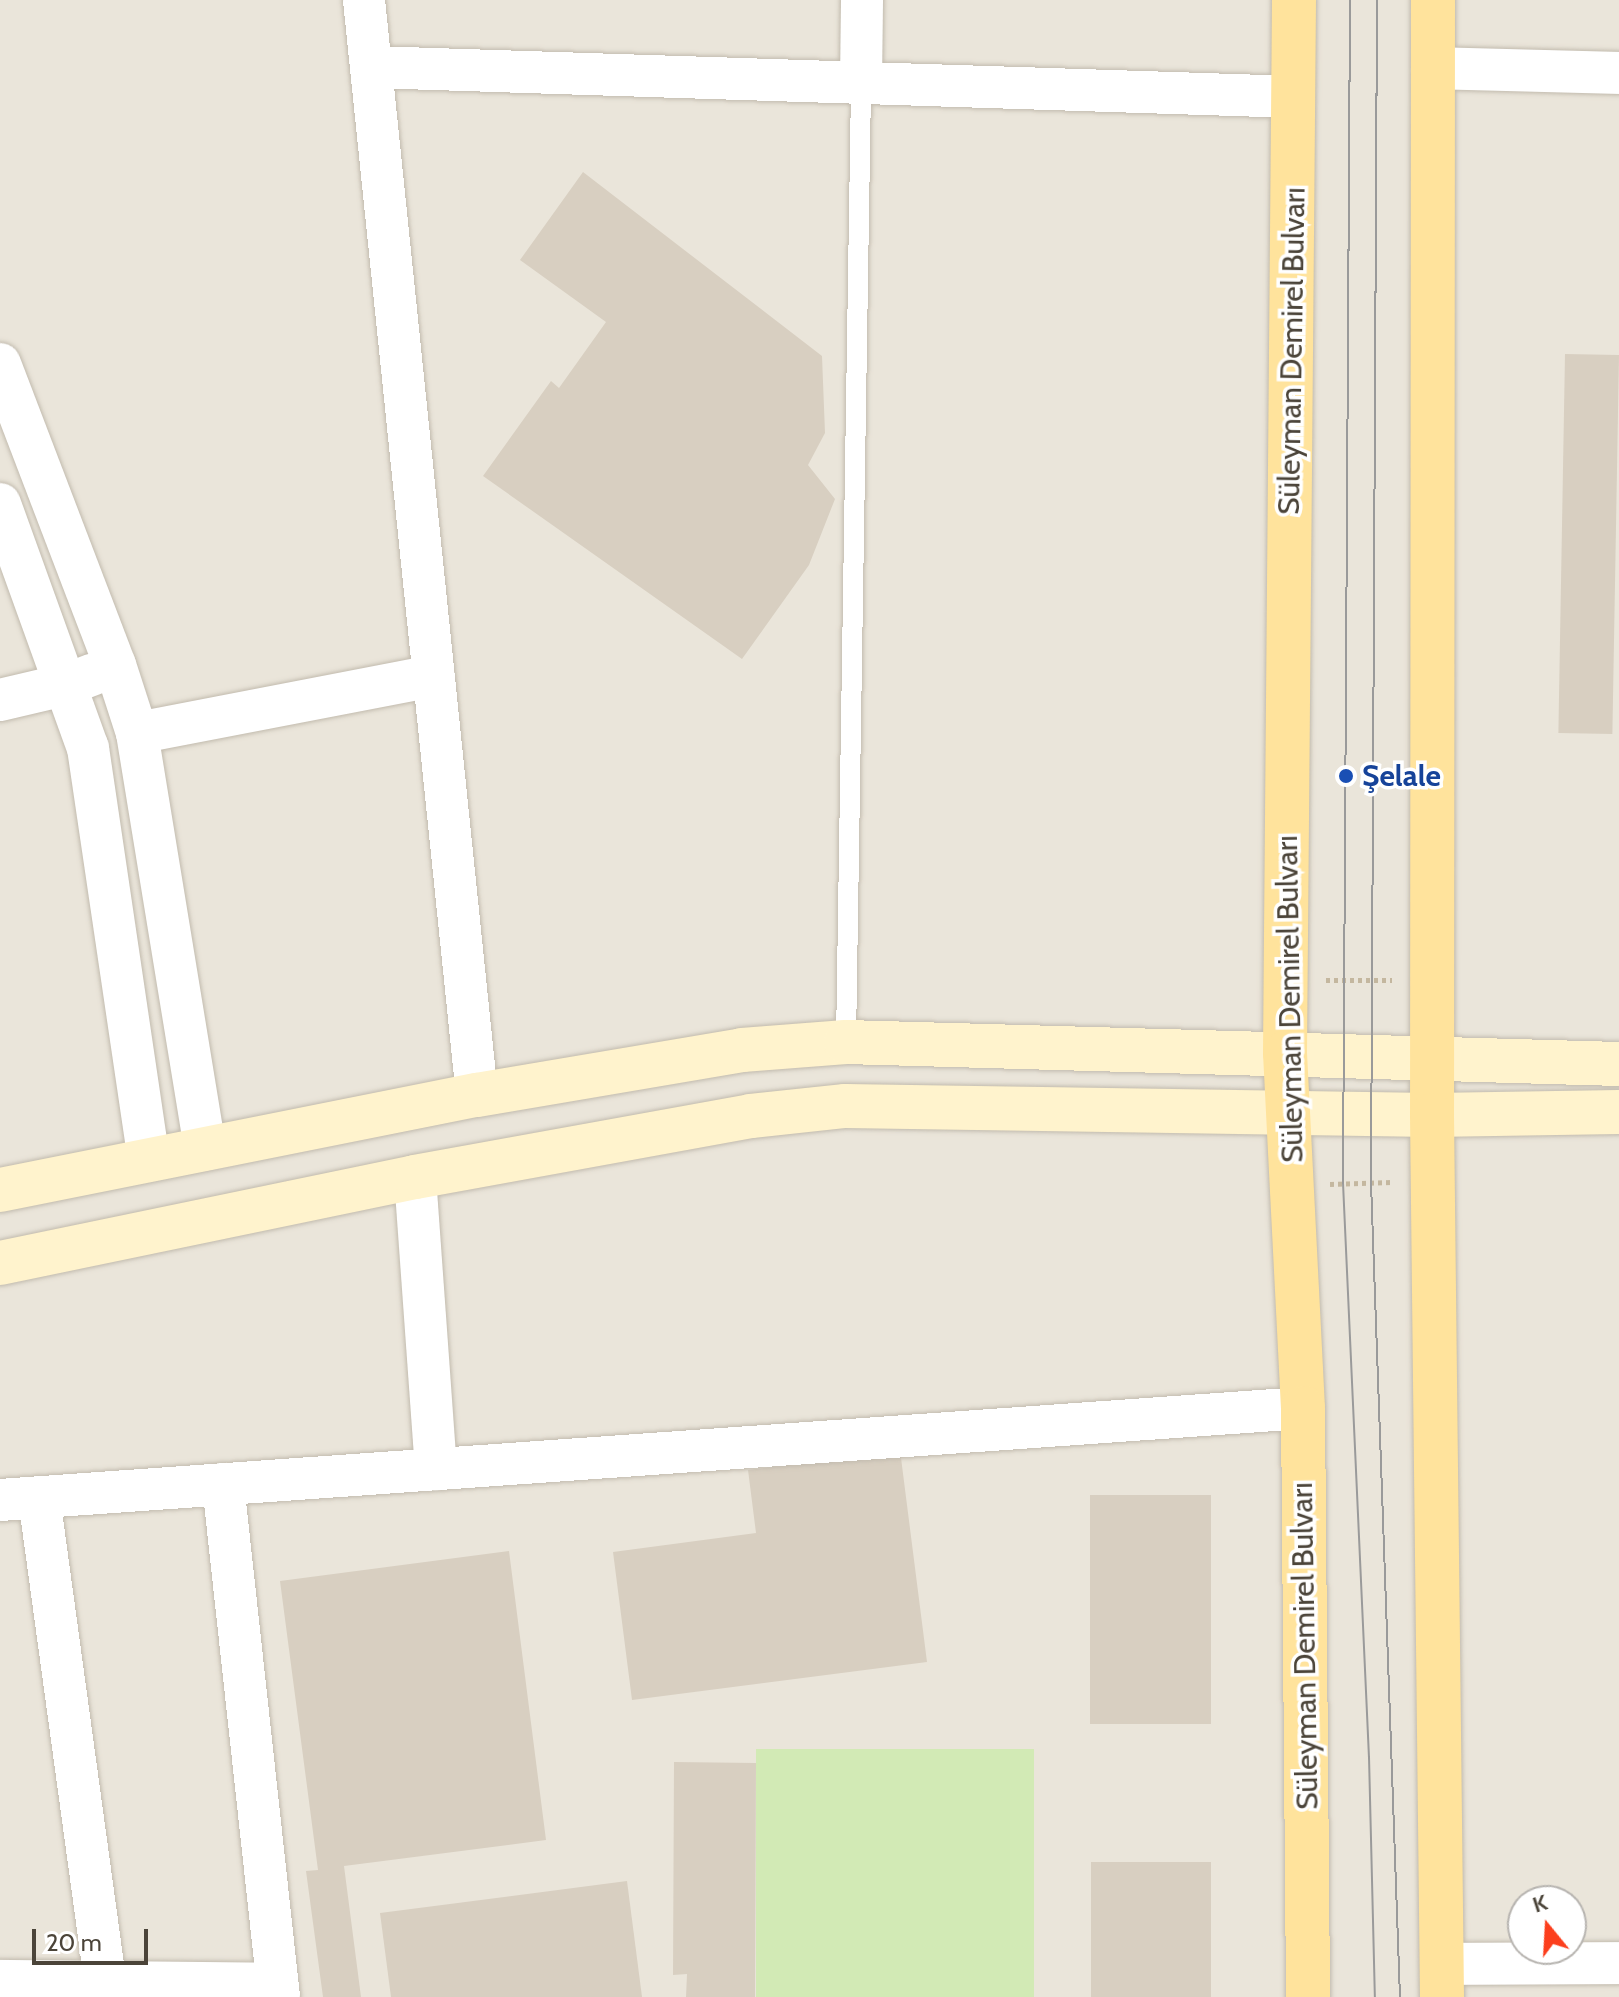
<!DOCTYPE html>
<html>
<head>
<meta charset="utf-8">
<style>
	body { margin:0 }
	#map { position:relative; width:1619px; height:1997px; overflow:hidden; background:#f6f3ec; font-family:Cabin,sans-serif }
	div>[style] { position:absolute }
	[style*='--x'] { left:calc(var(--x)*1px); top:calc(var(--y)*1px); width:calc(var(--w)*1px); rotate:calc(var(--a)*1deg) }
	.residential>* { inset:0; background:#eae5da }
	.green>* { inset:0; background:#d2eab5; transform-origin:0 0 }
	.building>* { inset:0; background:#d8cfc1; transform-origin:0 0 }
	.path>* { height:5px; margin-top:-2.5px; transform-origin:0; background:repeating-linear-gradient(90deg,#c4b79f 0 4px,transparent 0 8px) }
	.roads { filter:drop-shadow(0 0 2px #c2bbae) drop-shadow(0 0 2px #c2bbae) }
	.lane>* { height:20px; margin:-10px; padding:0 10px; transform-origin:10px; border-radius:10px; background:#fff }
	.street>* { height:42px; margin:-21px; padding:0 21px; transform-origin:21px; border-radius:21px; background:#fff }
	.secondary>* { height:44px; margin:-22px; padding:0 22px; transform-origin:22px; border-radius:22px; background:#fff3cd }
	.primary>* { height:44px; margin:-22px; padding:0 22px; transform-origin:22px; border-radius:22px; background:#ffe39c }
	.tram>* { height:2px; margin:-1px; padding:0 1px; transform-origin:1px; border-radius:1px; background:#9a9a9a }
	.dots>* { width:22px; height:22px; translate:-50% -50%; box-sizing:border-box; border:4px solid #fff; border-radius:50% }
	span { translate:-50% -50%; white-space:nowrap; text-align:center; line-height:1.15; -webkit-text-stroke:7px #fff; paint-order:stroke }
	.street-label { font-size:30px; color:#4b4439 }
	.transit-label { font-size:30px; color:#164399; font-weight:700 }
	.left { translate:0 -50%; text-align:left }
	.north { position:absolute; left:1507px; top:1885px; width:80px; height:80px; box-sizing:border-box; background:#fff; border:2px solid #b7b4b0; border-radius:50%; rotate:342deg; font-size:22px; font-weight:700; line-height:32px; text-align:center; color:#4b4439 }
	.north::after { content:''; display:block; margin:auto; width:28px; height:36px; background:#fc3f1d; clip-path:polygon(50% 0,100% 100%,50% 72%,0 100%) }
	.scale { position:absolute; left:32px; top:1929px; width:116px; height:36px; box-sizing:border-box; border:4px solid #4b4439; border-top:0; padding-left:10px; font-size:24px; line-height:28px; white-space:nowrap; color:#4b4439; -webkit-text-stroke:6px #fff; paint-order:stroke }
</style>
</head>
<body>
<div id="map">
	<div class="residential">
		<div style="clip-path:polygon(evenodd,0 0,1619px 0,1619px 1997px,0 1997px,0 0,1523px 1901px,1571px 1901px,1571px 1949px,1523px 1949px,1523px 1901px)"></div>
	</div>
	<div class="green">
		<div style="left:756px;top:1749px;width:278px;height:248px"></div>
	</div>
	<div class="building">
		<div style="clip-path:polygon(583px 172px,822px 356px,825px 433px,808px 465px,835px 499px,809px 565px,742px 659px,483px 476px,551px 381px,559px 388px,606px 322px,520px 260px)"></div>
		<div style="left:1565px;top:354px;width:54px;height:379px;rotate:1deg"></div>
		<div style="clip-path:polygon(900px 1450px,927px 1662px,632px 1700px,613px 1552px,756px 1533px,748px 1470px)"></div>
		<div style="left:1090px;top:1495px;width:121px;height:229px"></div>
		<div style="clip-path:polygon(509px 1551px,546px 1840px,344px 1866px,361px 1997px,323px 1997px,306px 1871px,318px 1870px,280px 1581px)"></div>
		<div style="clip-path:polygon(674px 1762px,756px 1763px,755px 1997px,686px 1997px,687px 1974px,673px 1975px)"></div>
		<div style="left:1211px;top:1862px;width:135px;height:120px;rotate:90deg"></div>
		<div style="clip-path:polygon(627px 1881px,642px 1997px,391px 1997px,380px 1913px)"></div>
	</div>
	<div class="path">
		<div style="--x:1326;--y:980;--w:66;--a:0"></div>
		<div style="--x:1330;--y:1184;--w:62;--a:-1.8"></div>
	</div>
	<div class="roads">
		<div class="lane">
			<div style="--x:846;--y:1042;--w:959;--a:-89.1"></div>
		</div>
		<div class="street">
			<div style="--x:364;--y:0;--w:1101;--a:84.11"></div>
			<div style="--x:372;--y:67;--w:922;--a:1.86"></div>
			<div style="--x:1432;--y:68;--w:187;--a:1.5"></div>
			<div style="--x:861;--y:83;--w:83;--a:-89.3"></div>
			<div style="--x:0;--y:364;--w:322;--a:69.1"></div>
			<div style="--x:115;--y:665;--w:71;--a:72.1"></div>
			<div style="--x:137;--y:733;--w:422;--a:80.7"></div>
			<div style="--x:0;--y:504;--w:259;--a:70.2"></div>
			<div style="--x:88;--y:748;--w:417;--a:81.6"></div>
			<div style="--x:0;--y:700;--w:70;--a:-13.2"></div>
			<div style="--x:68;--y:684;--w:26;--a:-21"></div>
			<div style="--x:137;--y:733;--w:302;--a:-10.9"></div>
			<div style="--x:415;--y:1177;--w:293;--a:85.9"></div>
			<div style="--x:223;--y:1484;--w:516;--a:83.77"></div>
			<div style="--x:39;--y:1498;--w:488;--a:82.2"></div>
			<div style="--x:0;--y:1500;--w:1306;--a:-4.04"></div>
			<div style="--x:1442;--y:1964;--w:177;--a:-0.3"></div>
			<div style="--x:0;--y:1981;--w:277;--a:0.6"></div>
		</div>
		<div class="secondary">
			<div style="--x:0;--y:1190;--w:486;--a:-11.3"></div>
			<div style="--x:477;--y:1095;--w:269;--a:-9.6"></div>
			<div style="--x:742;--y:1050;--w:104;--a:-4.4"></div>
			<div style="--x:846;--y:1042;--w:773;--a:1.63"></div>
			<div style="--x:0;--y:1263;--w:424;--a:-11.7"></div>
			<div style="--x:415;--y:1177;--w:341;--a:-10.3"></div>
			<div style="--x:751;--y:1116;--w:95;--a:-6.1"></div>
			<div style="--x:845;--y:1106;--w:587;--a:0.88"></div>
			<div style="--x:1432;--y:1115;--w:187;--a:-0.9"></div>
		</div>
		<div class="primary">
			<div style="--x:1294;--y:0;--w:1053;--a:90.49"></div>
			<div style="--x:1285;--y:1053;--w:355;--a:87.1"></div>
			<div style="--x:1303;--y:1408;--w:589;--a:89.51"></div>
			<div style="--x:1433;--y:0;--w:1115;--a:90.05"></div>
			<div style="--x:1432;--y:1115;--w:882;--a:89.35"></div>
		</div>
	</div>
	<div class="tram">
		<div style="--x:1350;--y:0;--w:1183;--a:90.34"></div>
		<div style="--x:1343;--y:1183;--w:575;--a:87.41"></div>
		<div style="--x:1369;--y:1757;--w:240;--a:88.6"></div>
		<div style="--x:1377;--y:0;--w:1183;--a:90.29"></div>
		<div style="--x:1371;--y:1183;--w:815;--a:87.96"></div>
	</div>
	<div class="dots">
		<div style="left:1346px;top:776px;background:#1a4fb4"></div>
	</div>
	<div class="street-label">
		<span style="left:1292px;top:351px;rotate:-89deg">Süleyman Demirel Bulvarı</span>
		<span style="left:1290px;top:999px;rotate:-91deg">Süleyman Demirel Bulvarı</span>
		<span style="left:1305px;top:1646px;rotate:-91deg">Süleyman Demirel Bulvarı</span>
	</div>
	<div class="transit-label">
		<span class="left" style="left:1362px;top:776px">Şelale</span>
	</div>
	<div class="north">K</div>
	<div class="scale">20 m</div>
</div>
</body>
</html>
